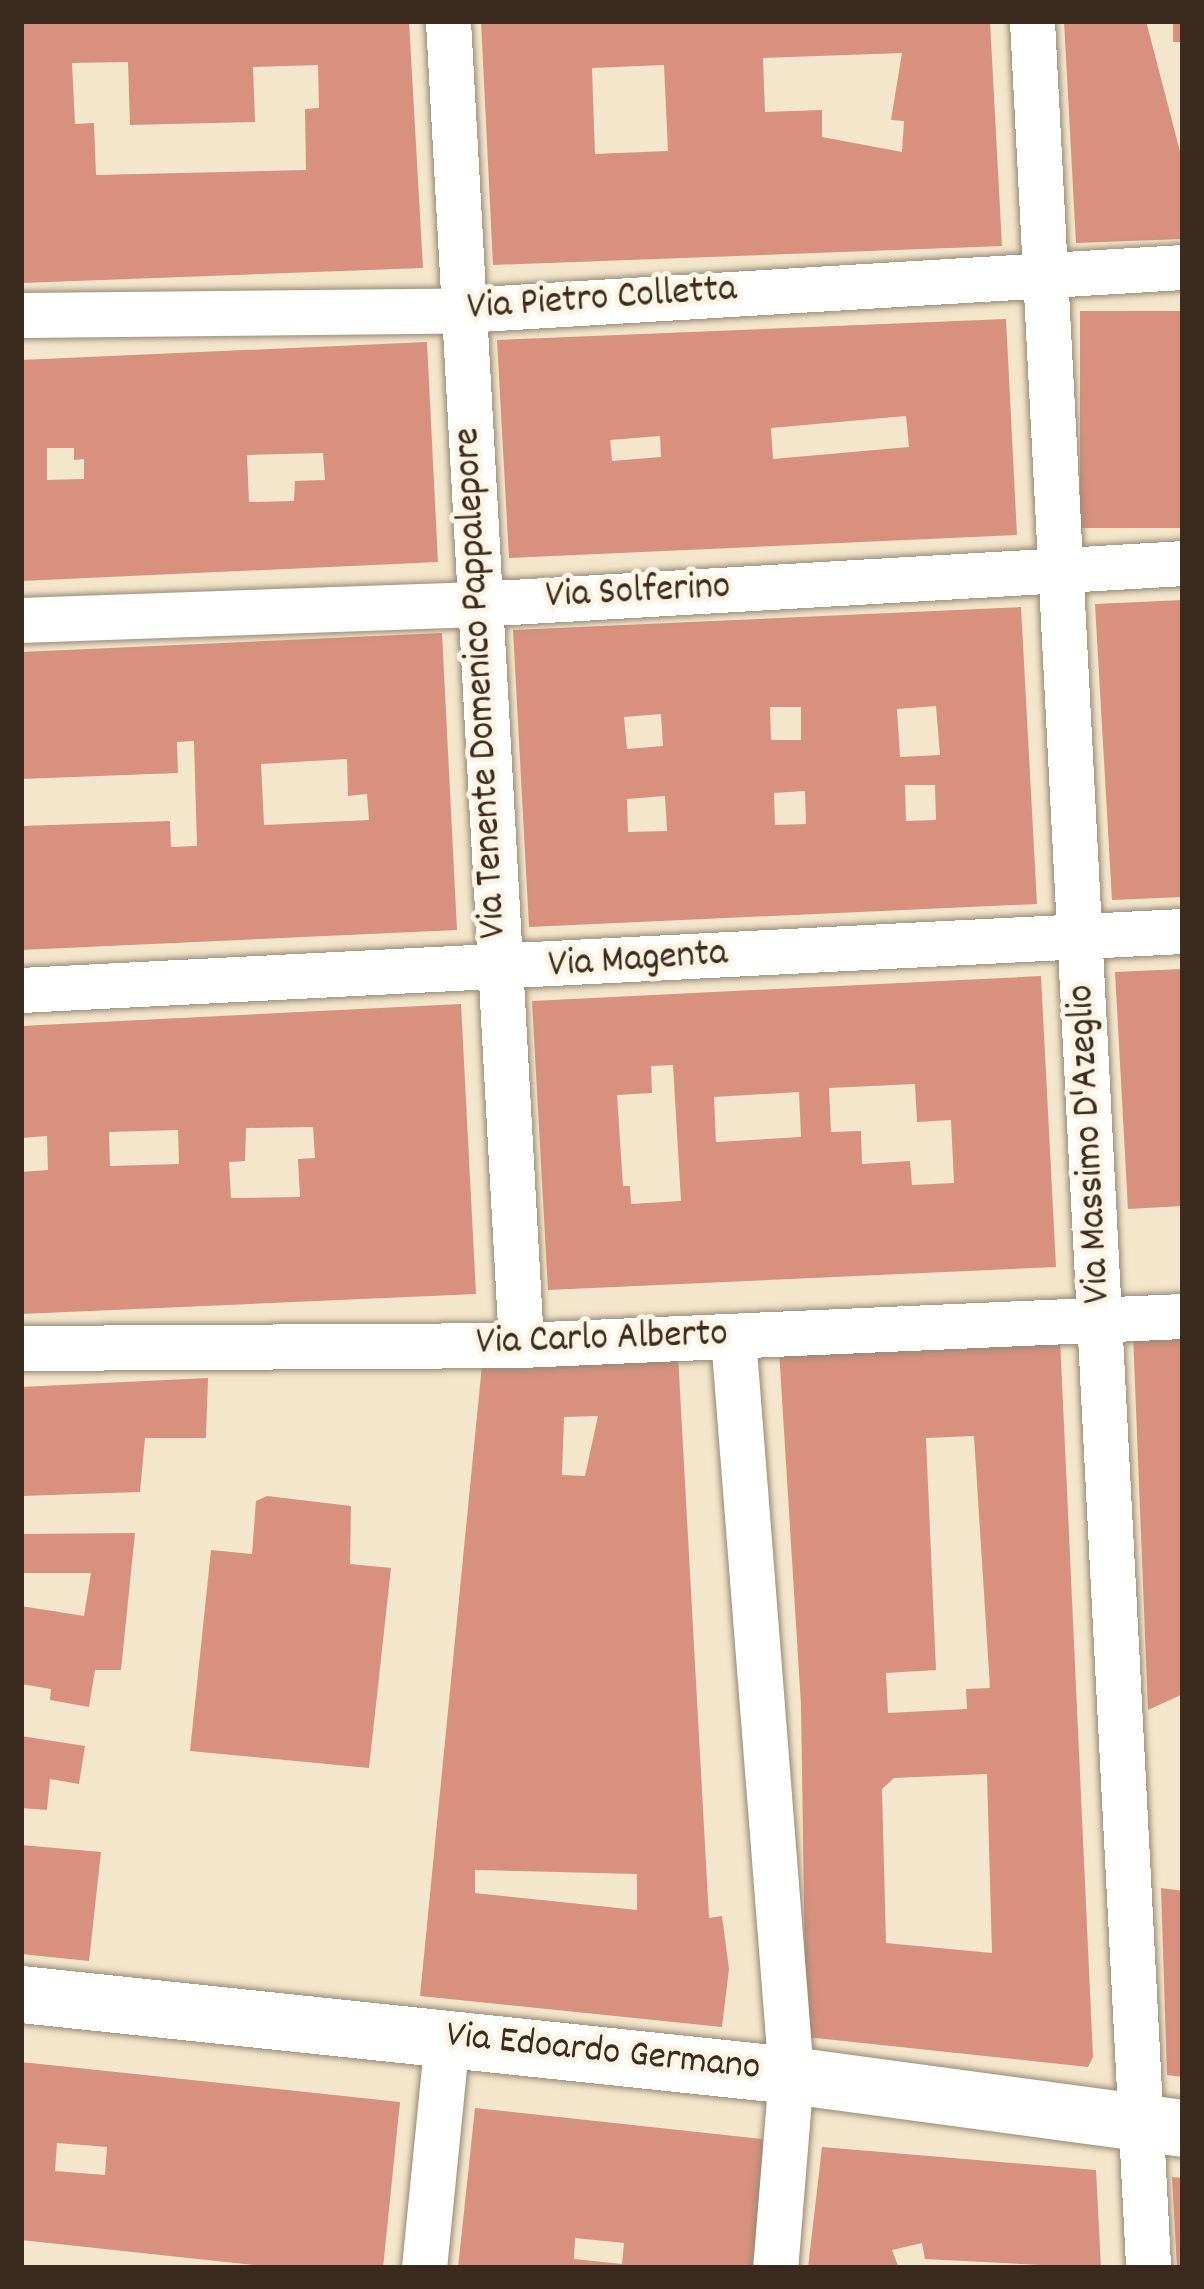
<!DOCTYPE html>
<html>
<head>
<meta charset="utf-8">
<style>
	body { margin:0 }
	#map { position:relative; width:1204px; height:2289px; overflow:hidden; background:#f3e6cb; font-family:Dekko,sans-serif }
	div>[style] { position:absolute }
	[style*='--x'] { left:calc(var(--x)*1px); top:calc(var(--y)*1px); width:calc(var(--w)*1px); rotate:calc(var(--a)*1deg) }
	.building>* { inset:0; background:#d7917e; transform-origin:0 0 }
	.roads { filter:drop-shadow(0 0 3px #978874) drop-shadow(0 0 3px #978874) }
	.minor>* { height:45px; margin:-22.5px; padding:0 22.5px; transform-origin:22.5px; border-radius:22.5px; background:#fff }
	.tertiary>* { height:57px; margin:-28.5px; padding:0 28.5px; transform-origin:28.5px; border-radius:28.5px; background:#fff }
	span { translate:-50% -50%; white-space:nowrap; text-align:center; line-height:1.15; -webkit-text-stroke:10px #fcf5e5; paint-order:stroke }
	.street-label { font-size:39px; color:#3b2a1e }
	.frame { position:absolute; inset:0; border:24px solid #3b2a1e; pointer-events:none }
</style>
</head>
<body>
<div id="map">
	<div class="building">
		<div style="clip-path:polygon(evenodd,21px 21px,409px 21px,423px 268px,21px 283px,21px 21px,128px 62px,130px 125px,255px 122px,253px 67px,318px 65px,319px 108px,305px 109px,306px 170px,96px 175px,94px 123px,75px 124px,72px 63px,128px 62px)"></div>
		<div style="clip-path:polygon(evenodd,481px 21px,990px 21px,1002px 246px,493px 265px,481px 21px,902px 53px,891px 120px,904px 121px,902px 152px,822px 137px,822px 110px,765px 112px,763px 58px,902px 53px,481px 21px,664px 65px,668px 151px,595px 154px,592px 68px,664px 65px)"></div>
		<div style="clip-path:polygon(1064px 21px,1146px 21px,1183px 163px,1183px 239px,1076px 243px)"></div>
		<div style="left:1173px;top:21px;width:10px;height:21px"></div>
		<div style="left:1183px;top:311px;width:217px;height:103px;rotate:90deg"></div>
		<div style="clip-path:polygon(evenodd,1006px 319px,1017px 535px,509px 558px,497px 340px,1006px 319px,906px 416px,909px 447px,773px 459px,771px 428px,906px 416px,1006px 319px,660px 436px,661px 457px,612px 461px,610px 440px,660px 436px)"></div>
		<div style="clip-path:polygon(evenodd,427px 342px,438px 562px,21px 581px,21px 360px,427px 342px,47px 448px,74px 448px,74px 460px,84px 459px,84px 479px,47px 480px,47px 448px,427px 342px,323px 453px,325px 480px,295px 481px,294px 501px,249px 502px,247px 455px,323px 453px)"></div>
		<div style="clip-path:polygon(1183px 600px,1183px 897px,1112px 900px,1095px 604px)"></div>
		<div style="clip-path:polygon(evenodd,1021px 607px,1037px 904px,529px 927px,513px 630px,1021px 607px,936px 706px,940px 755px,900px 757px,897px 709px,936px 706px,1021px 607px,770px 707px,801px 707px,801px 740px,771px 740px,770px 707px,1021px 607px,661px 714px,663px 746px,627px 749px,624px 717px,661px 714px,1021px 607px,905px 785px,935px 785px,936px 820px,906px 821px,905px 785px,1021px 607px,805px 791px,806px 824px,775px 825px,774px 793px,805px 791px,1021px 607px,665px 796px,667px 831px,628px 832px,627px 799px,665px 796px)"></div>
		<div style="clip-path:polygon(evenodd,442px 633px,457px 930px,21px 950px,21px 826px,170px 821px,171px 847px,197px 846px,194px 741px,177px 742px,178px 773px,21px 779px,21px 652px,442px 633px,347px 759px,348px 796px,367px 794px,369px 820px,264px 825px,261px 764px,347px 759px)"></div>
		<div style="clip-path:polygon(1183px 969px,1183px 1206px,1128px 1209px,1115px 972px)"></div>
		<div style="clip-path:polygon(evenodd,1041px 976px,1056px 1267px,548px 1290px,532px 1001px,1041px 976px,673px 1065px,681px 1201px,631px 1204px,630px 1186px,623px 1186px,617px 1095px,652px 1093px,651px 1066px,673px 1065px,1041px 976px,915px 1084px,917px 1122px,951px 1120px,954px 1183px,912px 1185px,910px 1161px,862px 1164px,861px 1131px,831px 1132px,829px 1088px,915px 1084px,1041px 976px,799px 1092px,801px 1137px,716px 1142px,714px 1097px,799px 1092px)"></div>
		<div style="clip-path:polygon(evenodd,461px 1004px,476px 1294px,21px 1314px,21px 1172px,48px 1170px,47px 1136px,21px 1138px,21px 1026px,461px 1004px,313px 1127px,315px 1158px,298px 1159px,300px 1197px,231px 1198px,229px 1162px,245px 1161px,246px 1128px,313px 1127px,461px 1004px,178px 1130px,179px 1164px,110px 1166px,109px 1132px,178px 1130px)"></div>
		<div style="clip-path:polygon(1183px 1331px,1183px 1694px,1148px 1710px,1133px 1334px)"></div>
		<div style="clip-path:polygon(evenodd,1060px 1338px,1093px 2057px,1088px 2067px,806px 2037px,801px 1705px,779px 1350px,1060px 1338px,974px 1436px,990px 1688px,966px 1689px,967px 1709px,888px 1713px,886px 1673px,936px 1670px,926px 1438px,974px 1436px,1060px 1338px,987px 1774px,992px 1953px,886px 1943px,882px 1789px,894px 1778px,987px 1774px)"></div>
		<div style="clip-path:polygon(evenodd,678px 1355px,709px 1918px,722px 1916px,729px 1969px,722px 2027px,420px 1996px,482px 1365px,678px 1355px,598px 1416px,585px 1476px,562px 1475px,564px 1417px,598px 1416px,678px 1355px,475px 1870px,637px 1874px,637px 1910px,475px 1893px,475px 1870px)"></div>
		<div style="clip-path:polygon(208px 1378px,206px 1438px,145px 1438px,140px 1492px,21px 1496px,21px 1387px)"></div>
		<div style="clip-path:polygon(267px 1496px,351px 1506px,350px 1564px,391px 1568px,369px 1768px,190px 1751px,211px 1550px,252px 1554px,256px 1501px)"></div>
		<div style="clip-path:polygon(135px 1533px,121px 1670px,95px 1670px,89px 1707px,50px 1700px,51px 1689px,21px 1684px,21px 1606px,84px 1616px,91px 1573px,21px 1573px,21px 1534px)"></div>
		<div style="clip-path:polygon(21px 1736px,85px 1746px,79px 1784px,50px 1779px,47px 1810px,21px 1808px)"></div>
		<div style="clip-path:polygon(21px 1845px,101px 1852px,89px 1961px,21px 1954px)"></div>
		<div style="clip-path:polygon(1161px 1888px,1183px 1891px,1183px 2077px,1167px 2075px)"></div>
		<div style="clip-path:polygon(evenodd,21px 2062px,400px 2102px,383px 2268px,281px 2268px,21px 2240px,21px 2062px,57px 2143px,107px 2147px,105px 2175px,55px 2171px,57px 2143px)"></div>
		<div style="clip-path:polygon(evenodd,475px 2108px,771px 2140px,758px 2268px,458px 2268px,475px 2108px,575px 2238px,624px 2243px,622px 2264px,574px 2259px,575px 2238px)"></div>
		<div style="clip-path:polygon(822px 2147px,1096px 2170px,1101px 2268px,925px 2259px,922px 2243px,892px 2250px,899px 2268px,808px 2268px)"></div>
		<div style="clip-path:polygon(1172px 2177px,1183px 2178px,1183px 2268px,1177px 2268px)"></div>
	</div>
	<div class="roads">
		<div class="minor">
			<div style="--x:448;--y:21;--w:1326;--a:86.84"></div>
			<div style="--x:1032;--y:21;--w:2250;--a:87.04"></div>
			<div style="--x:21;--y:315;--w:442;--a:-0.6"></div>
			<div style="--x:463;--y:310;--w:721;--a:-3.42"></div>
			<div style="--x:21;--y:620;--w:456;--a:-2"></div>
			<div style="--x:477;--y:604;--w:707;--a:-3.32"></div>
			<div style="--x:21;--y:990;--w:1163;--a:-2.91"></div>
			<div style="--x:733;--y:1337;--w:740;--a:85.51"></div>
			<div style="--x:791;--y:2075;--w:194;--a:94.7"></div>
			<div style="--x:21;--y:1348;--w:500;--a:-0.34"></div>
			<div style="--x:521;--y:1345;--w:663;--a:-2.51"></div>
			<div style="--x:424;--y:2268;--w:232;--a:-84.3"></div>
		</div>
		<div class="tertiary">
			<div style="--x:21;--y:1994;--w:774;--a:6.01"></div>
			<div style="--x:791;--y:2075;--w:396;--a:7.7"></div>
		</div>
	</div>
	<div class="street-label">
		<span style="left:602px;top:301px;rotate:-4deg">Via Pietro Colletta</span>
		<span style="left:638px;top:594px;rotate:-3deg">Via Solferino</span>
		<span style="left:483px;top:683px;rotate:-93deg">Via Tenente Domenico Pappalepore</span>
		<span style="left:638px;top:962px;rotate:-4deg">Via Magenta</span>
		<span style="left:1092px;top:1144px;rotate:-93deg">Via Massimo D'Azeglio</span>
		<span style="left:602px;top:1341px;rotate:-2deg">Via Carlo Alberto</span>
		<span style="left:603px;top:2054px;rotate:6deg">Via Edoardo Germano</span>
	</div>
	<div class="frame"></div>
</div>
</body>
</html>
